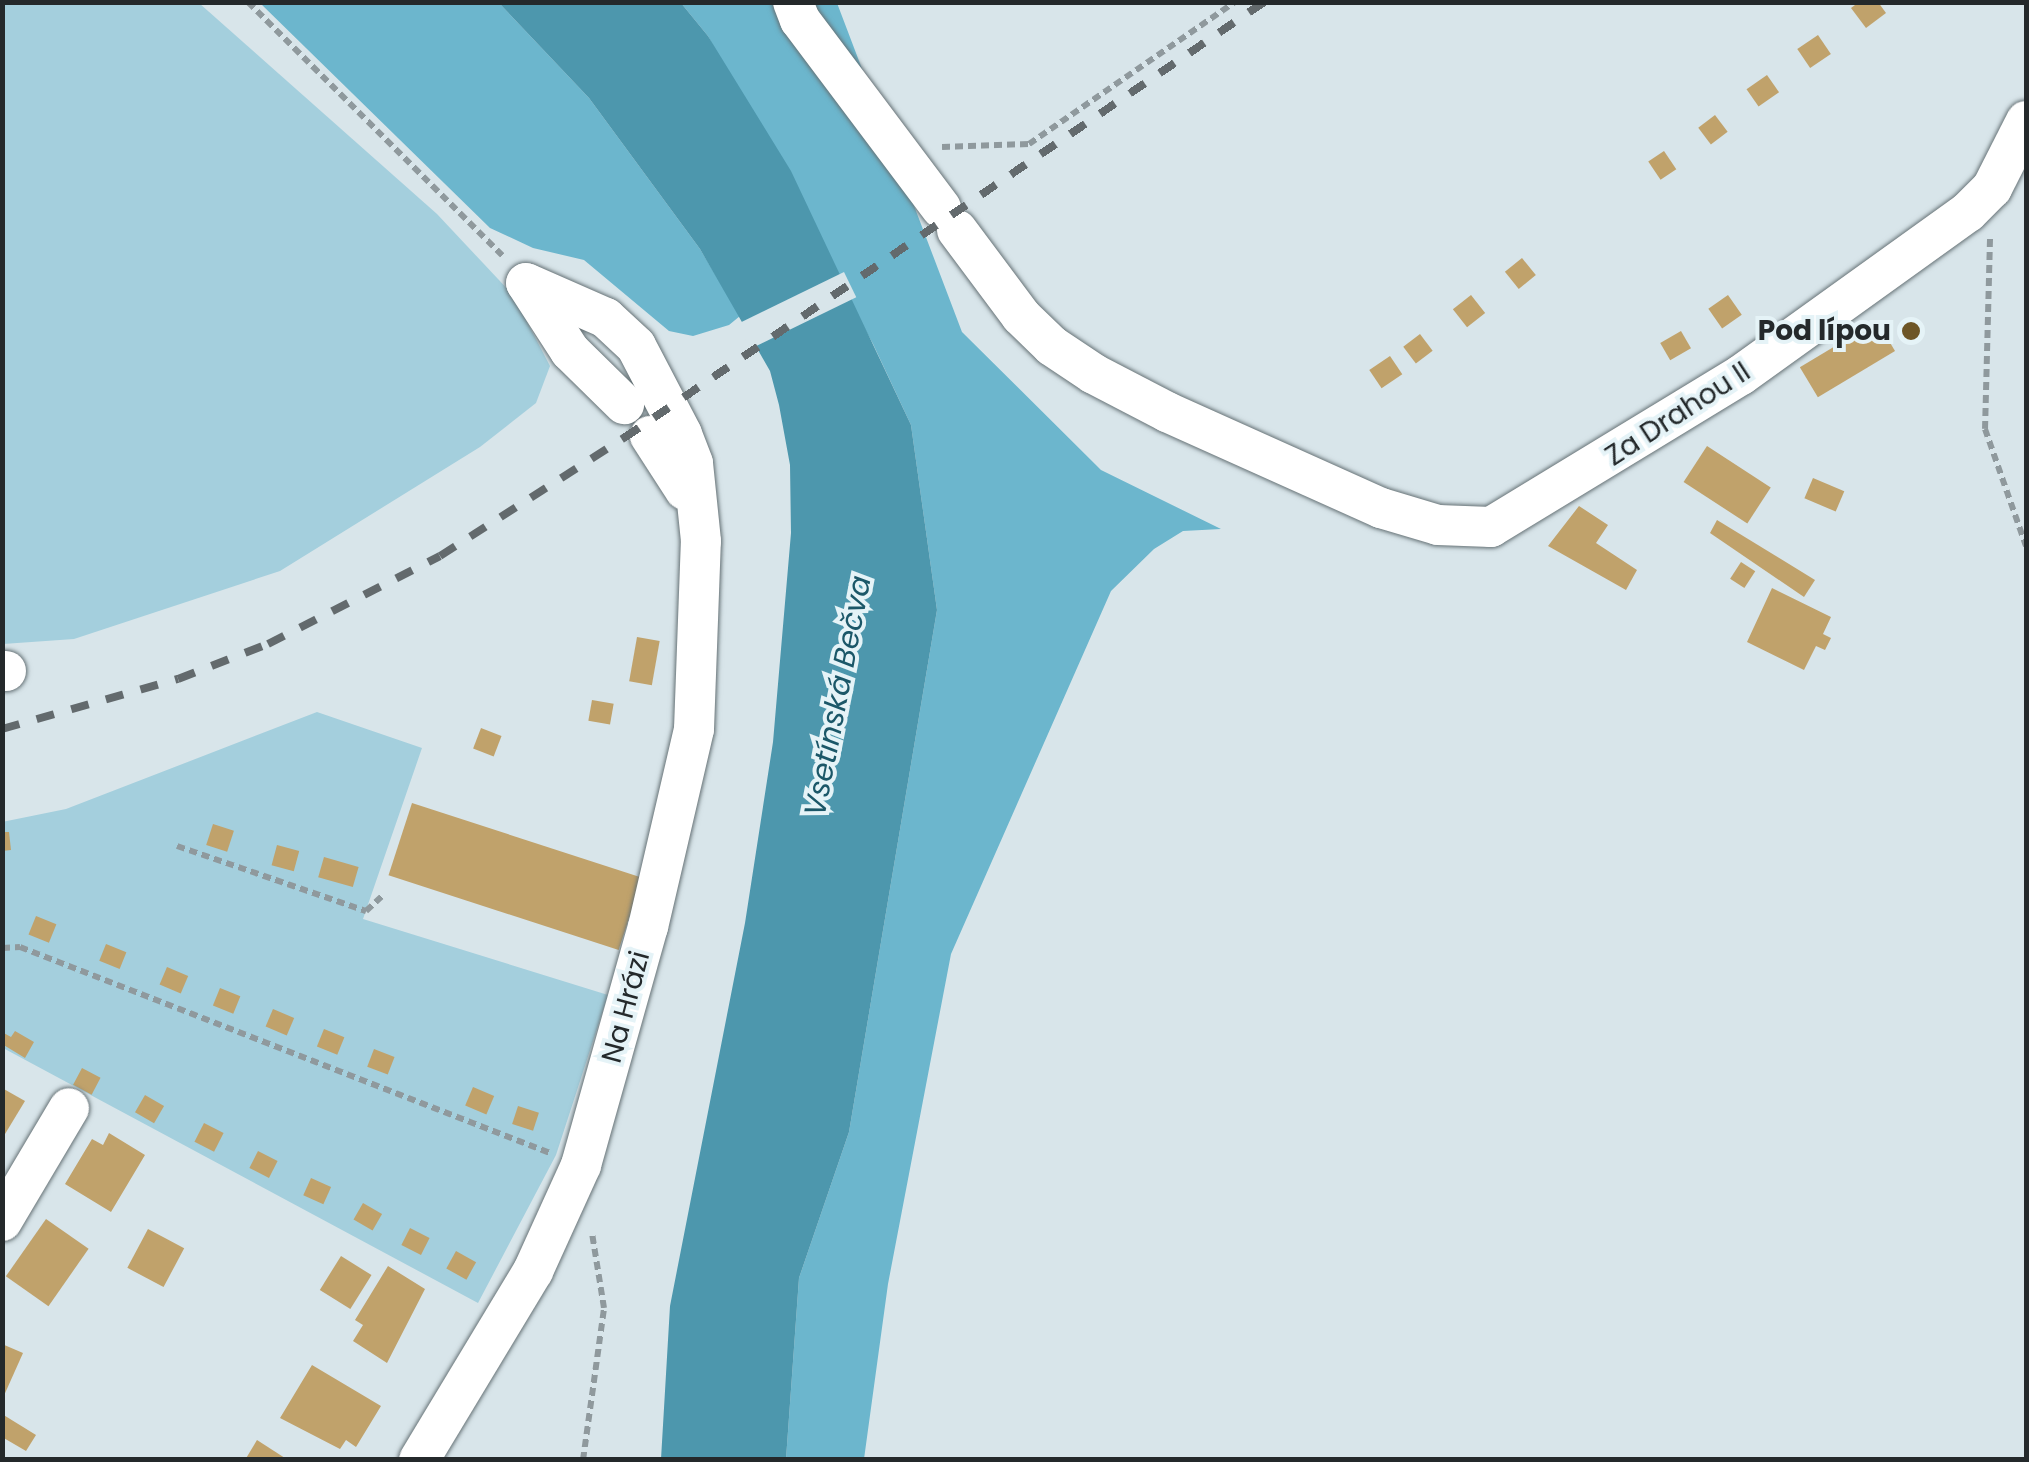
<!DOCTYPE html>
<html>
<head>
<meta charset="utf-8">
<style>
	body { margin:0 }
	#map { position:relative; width:2029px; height:1462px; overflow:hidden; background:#d8e5ea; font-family:Poppins,sans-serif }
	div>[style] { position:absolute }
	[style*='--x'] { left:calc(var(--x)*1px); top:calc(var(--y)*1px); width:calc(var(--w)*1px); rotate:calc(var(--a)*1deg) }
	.green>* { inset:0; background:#a4cfdd }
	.forest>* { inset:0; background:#6cb6cd }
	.water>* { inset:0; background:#4d97ad }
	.pier>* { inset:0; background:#d8e5ea; transform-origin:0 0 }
	.building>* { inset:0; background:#c0a26b; transform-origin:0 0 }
	.path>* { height:6px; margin-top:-3px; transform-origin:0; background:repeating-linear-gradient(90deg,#8f999d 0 8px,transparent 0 13px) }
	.roads { filter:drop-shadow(0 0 2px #667276) drop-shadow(0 0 2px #667276) }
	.minor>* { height:40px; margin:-20px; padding:0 20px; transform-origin:20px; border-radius:20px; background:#fff }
	.rail>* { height:8px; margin-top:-4px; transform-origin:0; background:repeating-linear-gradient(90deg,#636a6d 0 18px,transparent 0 36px) }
	.dots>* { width:28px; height:28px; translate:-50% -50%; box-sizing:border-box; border:5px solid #e5f3f7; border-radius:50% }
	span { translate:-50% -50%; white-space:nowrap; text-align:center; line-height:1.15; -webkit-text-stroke:8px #e5f3f7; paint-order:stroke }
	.poi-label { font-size:28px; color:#24292b; font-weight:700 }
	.right { translate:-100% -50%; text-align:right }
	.street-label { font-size:28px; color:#24292b }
	.water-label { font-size:30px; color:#1b5768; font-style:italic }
	.frame { position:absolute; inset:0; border:5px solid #24292b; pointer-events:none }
</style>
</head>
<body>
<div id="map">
	<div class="green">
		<div style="clip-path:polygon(2px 3px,199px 3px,437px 214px,513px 295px,550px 366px,536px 403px,480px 447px,280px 571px,74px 639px,3px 644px)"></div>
		<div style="clip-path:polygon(317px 712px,422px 748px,363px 919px,608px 995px,556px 1155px,478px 1303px,3px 1048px,2px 822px,66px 809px)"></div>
	</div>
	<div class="forest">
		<div style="clip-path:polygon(260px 3px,499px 3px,589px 98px,700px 249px,740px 316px,729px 325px,693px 336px,669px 331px,584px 260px,533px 248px,490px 228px)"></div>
		<div style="clip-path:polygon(681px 3px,837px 3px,962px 332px,1101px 470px,1221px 529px,1183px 531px,1154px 549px,1111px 591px,951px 954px,888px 1284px,864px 1459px,786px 1459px,799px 1278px,849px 1132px,937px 610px,911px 425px,873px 344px,708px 36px)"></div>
	</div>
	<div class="water">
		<div style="clip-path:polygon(499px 3px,681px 3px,708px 36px,791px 171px,911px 425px,937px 610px,849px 1132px,799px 1278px,786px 1459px,661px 1459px,670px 1306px,745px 923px,773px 742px,791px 533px,790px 465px,779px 405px,770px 371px,700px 249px,589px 98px)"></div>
	</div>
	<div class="pier">
		<div style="left:844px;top:272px;width:28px;height:118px;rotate:64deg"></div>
	</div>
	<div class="building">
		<div style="clip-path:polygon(1859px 2px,1878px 2px,1886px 13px,1866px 28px,1851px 8px)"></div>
		<div style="left:1818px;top:35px;width:23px;height:25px;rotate:56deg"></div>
		<div style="left:1767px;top:75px;width:21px;height:25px;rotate:55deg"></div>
		<div style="left:1715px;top:115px;width:21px;height:21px;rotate:53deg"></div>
		<div style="left:1664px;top:151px;width:22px;height:19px;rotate:56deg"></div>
		<div style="left:1522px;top:258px;width:22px;height:22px;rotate:51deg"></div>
		<div style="left:1471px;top:295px;width:23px;height:23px;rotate:52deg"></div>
		<div style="left:1728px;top:295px;width:24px;height:24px;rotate:55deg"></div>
		<div style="left:1877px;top:321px;width:35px;height:90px;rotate:59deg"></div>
		<div style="left:1681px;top:331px;width:20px;height:24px;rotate:60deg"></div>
		<div style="left:1420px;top:334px;width:21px;height:21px;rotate:53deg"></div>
		<div style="left:1390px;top:356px;width:22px;height:25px;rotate:56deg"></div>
		<div style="left:1707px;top:446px;width:76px;height:43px;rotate:33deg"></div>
		<div style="left:1813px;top:478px;width:34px;height:22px;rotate:23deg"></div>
		<div style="clip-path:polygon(1579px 506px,1608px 525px,1596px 543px,1637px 570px,1626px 590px,1548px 546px)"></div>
		<div style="clip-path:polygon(1717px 520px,1815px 580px,1804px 597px,1710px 533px)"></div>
		<div style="left:1741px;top:562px;width:17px;height:20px;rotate:33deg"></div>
		<div style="clip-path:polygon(1772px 588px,1831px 617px,1823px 634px,1831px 638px,1825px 650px,1816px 646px,1804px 670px,1747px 642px)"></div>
		<div style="left:637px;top:637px;width:23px;height:45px;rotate:10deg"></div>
		<div style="left:592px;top:700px;width:22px;height:21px;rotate:10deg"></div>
		<div style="left:481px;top:728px;width:22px;height:22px;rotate:21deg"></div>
		<div style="left:412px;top:803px;width:242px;height:76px;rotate:18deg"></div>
		<div style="left:213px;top:824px;width:22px;height:22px;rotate:18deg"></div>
		<div style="clip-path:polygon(2px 832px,9px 832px,11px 850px,2px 851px)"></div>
		<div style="left:277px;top:845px;width:23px;height:21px;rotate:15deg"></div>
		<div style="left:324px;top:857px;width:36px;height:21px;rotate:16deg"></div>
		<div style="left:36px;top:916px;width:22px;height:20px;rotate:22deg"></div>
		<div style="left:106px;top:944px;width:22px;height:18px;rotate:22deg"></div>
		<div style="left:167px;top:967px;width:23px;height:19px;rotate:23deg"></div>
		<div style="left:220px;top:988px;width:22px;height:19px;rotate:22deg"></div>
		<div style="left:273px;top:1009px;width:23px;height:19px;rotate:23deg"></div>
		<div style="left:324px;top:1029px;width:22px;height:19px;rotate:22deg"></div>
		<div style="clip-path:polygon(15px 1031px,34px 1042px,25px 1058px,2px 1044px,2px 1032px,11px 1037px)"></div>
		<div style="left:374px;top:1049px;width:22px;height:19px;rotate:21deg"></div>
		<div style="left:82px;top:1068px;width:21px;height:19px;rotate:28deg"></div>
		<div style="left:473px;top:1087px;width:23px;height:20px;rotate:23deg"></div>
		<div style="clip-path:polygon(2px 1088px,25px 1101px,2px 1139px)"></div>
		<div style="left:145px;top:1095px;width:22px;height:20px;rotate:30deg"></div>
		<div style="left:518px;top:1106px;width:22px;height:19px;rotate:18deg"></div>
		<div style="left:204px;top:1123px;width:22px;height:21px;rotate:27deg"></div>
		<div style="clip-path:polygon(109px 1133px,145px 1155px,111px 1212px,65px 1184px,92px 1139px,103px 1145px)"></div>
		<div style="left:258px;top:1151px;width:22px;height:19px;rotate:27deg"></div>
		<div style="left:311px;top:1178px;width:22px;height:19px;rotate:24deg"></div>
		<div style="left:363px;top:1203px;width:22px;height:19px;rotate:30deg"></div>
		<div style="left:46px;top:1219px;width:52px;height:70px;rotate:35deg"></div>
		<div style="left:410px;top:1228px;width:22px;height:19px;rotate:27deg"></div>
		<div style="left:148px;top:1229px;width:41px;height:44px;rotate:28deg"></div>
		<div style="left:456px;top:1251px;width:23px;height:20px;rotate:29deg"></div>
		<div style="left:341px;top:1256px;width:36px;height:40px;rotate:32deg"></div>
		<div style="clip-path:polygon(388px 1266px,425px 1289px,387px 1363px,353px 1341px,363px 1325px,355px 1320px)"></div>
		<div style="clip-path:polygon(2px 1344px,23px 1353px,2px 1400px)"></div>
		<div style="clip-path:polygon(312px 1365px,381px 1406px,356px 1447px,346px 1440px,340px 1449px,280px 1418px)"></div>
		<div style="clip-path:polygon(2px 1414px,36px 1435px,26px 1451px,2px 1437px)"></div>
		<div style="clip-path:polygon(257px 1440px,288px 1460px,245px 1460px)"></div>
	</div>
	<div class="path">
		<div style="--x:248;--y:2;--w:359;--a:44.9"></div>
		<div style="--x:942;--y:147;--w:87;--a:-2"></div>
		<div style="--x:1029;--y:144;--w:250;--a:-34.6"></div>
		<div style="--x:1990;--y:239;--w:190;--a:91.5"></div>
		<div style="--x:1985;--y:429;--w:124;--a:70.7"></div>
		<div style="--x:177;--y:846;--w:200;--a:19"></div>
		<div style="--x:366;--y:911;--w:25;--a:-43"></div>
		<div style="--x:2;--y:948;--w:18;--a:-3"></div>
		<div style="--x:20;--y:947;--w:569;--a:21.24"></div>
		<div style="--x:583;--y:1460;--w:153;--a:-82.1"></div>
		<div style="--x:604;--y:1308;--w:76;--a:-99.1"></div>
	</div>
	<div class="roads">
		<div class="minor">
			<div style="--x:793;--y:2;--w:19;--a:69"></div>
			<div style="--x:800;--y:20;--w:235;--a:53.1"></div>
			<div style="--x:957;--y:230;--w:107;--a:53.3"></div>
			<div style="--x:1021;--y:316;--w:43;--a:44.1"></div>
			<div style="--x:1052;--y:346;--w:50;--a:33.7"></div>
			<div style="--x:1094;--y:374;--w:82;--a:27.5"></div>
			<div style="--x:1167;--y:412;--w:235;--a:24.2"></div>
			<div style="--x:1381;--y:508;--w:59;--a:16.6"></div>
			<div style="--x:1438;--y:525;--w:53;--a:2.2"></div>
			<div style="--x:1491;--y:527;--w:293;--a:-31.3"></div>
			<div style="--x:1741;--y:375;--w:279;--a:-35.7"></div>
			<div style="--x:1968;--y:212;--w:34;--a:-45"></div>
			<div style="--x:1992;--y:188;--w:75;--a:-63.1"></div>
			<div style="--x:526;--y:283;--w:81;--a:57.1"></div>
			<div style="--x:570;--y:351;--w:76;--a:44.5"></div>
			<div style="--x:650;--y:436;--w:64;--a:57.1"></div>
			<div style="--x:2;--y:671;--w:4;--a:0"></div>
			<div style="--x:2;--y:1221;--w:131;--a:-59.3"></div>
			<div style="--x:419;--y:1460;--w:221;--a:-58.9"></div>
			<div style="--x:533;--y:1271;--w:116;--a:-65.6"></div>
			<div style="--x:581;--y:1165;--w:247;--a:-74.3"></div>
			<div style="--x:648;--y:927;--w:203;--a:-76.9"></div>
			<div style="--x:694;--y:729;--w:188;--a:-87.9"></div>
			<div style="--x:701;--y:541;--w:78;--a:-95.9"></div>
			<div style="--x:693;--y:463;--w:31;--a:-111"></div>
			<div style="--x:682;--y:434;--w:99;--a:-117.6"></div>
			<div style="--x:636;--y:346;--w:41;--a:-137"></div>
			<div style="--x:606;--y:318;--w:87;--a:-156.4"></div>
		</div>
	</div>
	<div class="rail">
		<div style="--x:2;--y:729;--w:183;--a:-15.9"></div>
		<div style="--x:178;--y:679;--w:97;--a:-21.3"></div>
		<div style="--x:268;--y:644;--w:193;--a:-27.1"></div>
		<div style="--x:440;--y:556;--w:219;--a:-32.7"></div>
		<div style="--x:624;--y:438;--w:774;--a:-34.26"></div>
	</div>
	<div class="dots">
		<div style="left:1911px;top:331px;background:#6d5526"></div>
	</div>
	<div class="poi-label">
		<span class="right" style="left:1891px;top:331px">Pod lípou</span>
	</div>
	<div class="street-label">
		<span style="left:1678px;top:414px;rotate:-33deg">Za Drahou II</span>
		<span style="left:626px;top:1007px;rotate:-75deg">Na Hrázi</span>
	</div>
	<div class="water-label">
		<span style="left:838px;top:696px;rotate:-79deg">Vsetínská Bečva</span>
	</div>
	<div class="frame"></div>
</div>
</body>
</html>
